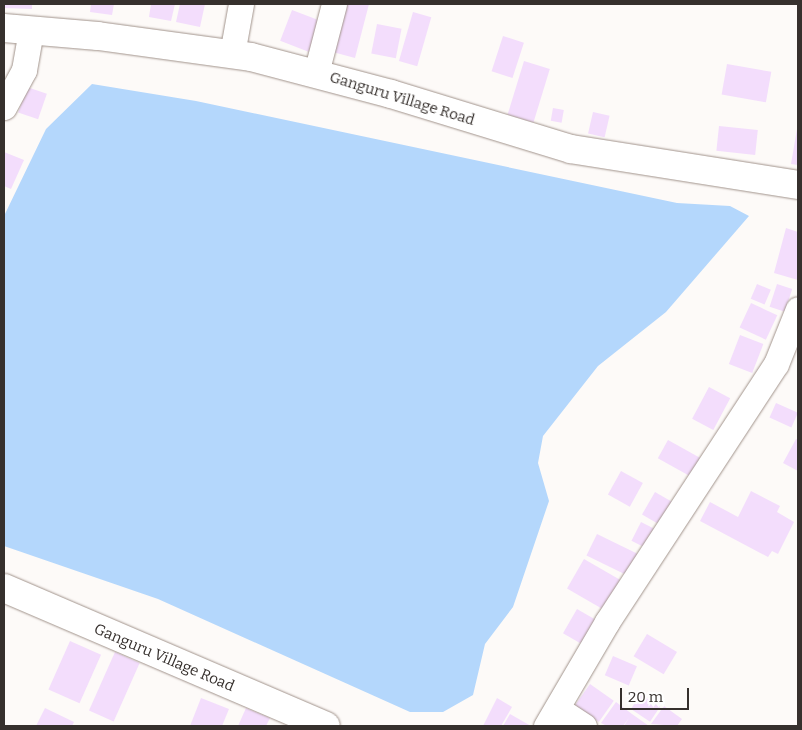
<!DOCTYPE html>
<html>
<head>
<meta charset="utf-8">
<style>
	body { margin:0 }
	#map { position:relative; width:802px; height:730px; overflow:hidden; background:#fdfaf8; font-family:Bitter,serif }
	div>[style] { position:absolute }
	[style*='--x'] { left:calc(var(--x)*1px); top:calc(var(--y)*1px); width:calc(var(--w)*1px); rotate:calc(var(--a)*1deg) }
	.water>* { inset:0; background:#b4d7fc }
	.building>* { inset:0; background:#f3ddfc; transform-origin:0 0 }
	.roads { filter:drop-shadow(0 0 1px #a1938b) drop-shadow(0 0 1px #a1938b) }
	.street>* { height:25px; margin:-12.5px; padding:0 12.5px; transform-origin:12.5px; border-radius:12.5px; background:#fff }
	.secondary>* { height:28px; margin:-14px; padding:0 14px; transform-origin:14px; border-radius:14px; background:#fff }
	span { translate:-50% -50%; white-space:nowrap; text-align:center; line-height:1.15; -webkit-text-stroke:4px #fff; paint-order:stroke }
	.street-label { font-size:15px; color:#36302d }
	.frame { position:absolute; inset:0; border:5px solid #36302d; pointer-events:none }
	.scale { position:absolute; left:620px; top:688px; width:69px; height:22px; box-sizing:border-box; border:2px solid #36302d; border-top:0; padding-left:6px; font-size:15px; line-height:18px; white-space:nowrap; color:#36302d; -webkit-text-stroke:4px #fff; paint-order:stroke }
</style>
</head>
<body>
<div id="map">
	<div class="water">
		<div style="clip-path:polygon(92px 84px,196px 101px,677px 203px,730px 206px,749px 216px,666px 312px,598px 366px,543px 436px,538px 463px,549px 501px,513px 607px,485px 644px,473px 695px,443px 712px,410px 712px,158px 599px,4px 546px,4px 216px,46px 129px)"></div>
	</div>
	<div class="building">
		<div style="clip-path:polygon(4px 4px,32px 4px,32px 9px,4px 8px)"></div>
		<div style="clip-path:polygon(91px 4px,114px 4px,112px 15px,90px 12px)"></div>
		<div style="clip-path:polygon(151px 4px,175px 4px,171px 21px,149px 17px)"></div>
		<div style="clip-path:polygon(180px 4px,205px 4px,200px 27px,176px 22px)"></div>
		<div style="clip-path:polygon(342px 4px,369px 4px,355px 58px,329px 51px)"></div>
		<div style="left:292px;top:10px;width:33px;height:33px;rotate:21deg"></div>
		<div style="left:413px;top:12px;width:19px;height:51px;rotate:16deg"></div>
		<div style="left:377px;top:24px;width:25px;height:30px;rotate:11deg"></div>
		<div style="left:503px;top:36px;width:22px;height:37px;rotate:18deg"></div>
		<div style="left:524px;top:61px;width:27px;height:56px;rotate:17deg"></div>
		<div style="left:727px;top:64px;width:45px;height:31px;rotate:10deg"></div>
		<div style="left:27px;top:87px;width:21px;height:27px;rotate:19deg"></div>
		<div style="left:553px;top:108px;width:11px;height:13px;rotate:10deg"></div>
		<div style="left:593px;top:112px;width:17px;height:22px;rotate:13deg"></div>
		<div style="left:719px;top:126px;width:39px;height:25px;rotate:6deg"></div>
		<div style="clip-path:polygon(797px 129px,798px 129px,798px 165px,791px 164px)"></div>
		<div style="clip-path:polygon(4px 152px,24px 160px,11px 189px,4px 186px)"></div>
		<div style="clip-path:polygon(786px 228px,798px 232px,798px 280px,774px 273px)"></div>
		<div style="left:757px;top:284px;width:15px;height:16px;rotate:23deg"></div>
		<div style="left:777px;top:284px;width:16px;height:24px;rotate:18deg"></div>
		<div style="left:751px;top:303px;width:29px;height:27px;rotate:25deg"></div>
		<div style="left:740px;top:335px;width:25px;height:31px;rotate:21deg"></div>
		<div style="left:709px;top:387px;width:24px;height:36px;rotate:28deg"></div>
		<div style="left:776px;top:403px;width:24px;height:16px;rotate:24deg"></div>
		<div style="clip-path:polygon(796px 439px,798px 440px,798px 471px,783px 463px)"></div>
		<div style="left:668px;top:440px;width:39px;height:21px;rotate:29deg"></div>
		<div style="left:621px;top:471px;width:25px;height:27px;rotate:29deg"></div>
		<div style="clip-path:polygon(751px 491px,780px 506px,777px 512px,794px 522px,778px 554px,772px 551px,768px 557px,700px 521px,710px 502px,738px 517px)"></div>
		<div style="left:655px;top:492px;width:22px;height:26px;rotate:30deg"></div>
		<div style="left:641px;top:522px;width:20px;height:21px;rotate:27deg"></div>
		<div style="left:597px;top:534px;width:49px;height:24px;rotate:26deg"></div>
		<div style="left:584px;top:559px;width:44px;height:34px;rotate:30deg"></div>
		<div style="left:577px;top:609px;width:24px;height:28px;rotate:30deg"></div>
		<div style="left:647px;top:634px;width:35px;height:26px;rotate:31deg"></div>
		<div style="left:70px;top:641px;width:34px;height:53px;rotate:24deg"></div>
		<div style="left:115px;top:652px;width:27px;height:64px;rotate:24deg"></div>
		<div style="left:613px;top:656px;width:26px;height:21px;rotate:23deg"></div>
		<div style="left:590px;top:684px;width:29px;height:26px;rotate:35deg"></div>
		<div style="left:641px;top:694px;width:23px;height:18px;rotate:34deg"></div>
		<div style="clip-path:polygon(201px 698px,229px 709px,222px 726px,190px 726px)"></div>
		<div style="clip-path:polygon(497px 698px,512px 707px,501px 726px,483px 726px)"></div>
		<div style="clip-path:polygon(616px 702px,632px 714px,649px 726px,624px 726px,629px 718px,623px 726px,607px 726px,601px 723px)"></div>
		<div style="clip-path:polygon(664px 706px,682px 719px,677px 726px,651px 724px)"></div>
		<div style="clip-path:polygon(45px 708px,74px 722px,72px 726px,36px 726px)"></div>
		<div style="clip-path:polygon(246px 708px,270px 718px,266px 726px,238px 726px)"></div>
		<div style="clip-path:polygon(510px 714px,531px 726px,503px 726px)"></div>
	</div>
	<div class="roads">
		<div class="street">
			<div style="--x:232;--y:54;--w:51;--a:-79.8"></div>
			<div style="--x:316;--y:73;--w:71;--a:-75.4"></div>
			<div style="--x:4;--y:107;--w:42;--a:-61.6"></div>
			<div style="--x:24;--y:70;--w:40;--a:-80"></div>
			<div style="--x:558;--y:709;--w:31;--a:33"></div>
			<div style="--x:546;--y:726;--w:121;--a:-59.6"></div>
			<div style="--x:607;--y:622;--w:308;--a:-56.8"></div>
			<div style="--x:776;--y:364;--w:59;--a:-68.2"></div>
		</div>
		<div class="secondary">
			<div style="--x:4;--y:28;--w:94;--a:4.9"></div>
			<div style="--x:98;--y:36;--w:154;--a:7.8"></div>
			<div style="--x:251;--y:57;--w:145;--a:14.8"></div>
			<div style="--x:391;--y:94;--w:188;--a:17"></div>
			<div style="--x:571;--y:149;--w:230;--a:9"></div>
			<div style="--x:4;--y:588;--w:350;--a:23.2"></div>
		</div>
	</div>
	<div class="street-label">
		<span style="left:402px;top:99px;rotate:17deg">Ganguru Village Road</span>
		<span style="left:164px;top:658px;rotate:23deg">Ganguru Village Road</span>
	</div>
	<div class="frame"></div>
	<div class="scale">20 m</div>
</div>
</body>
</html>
